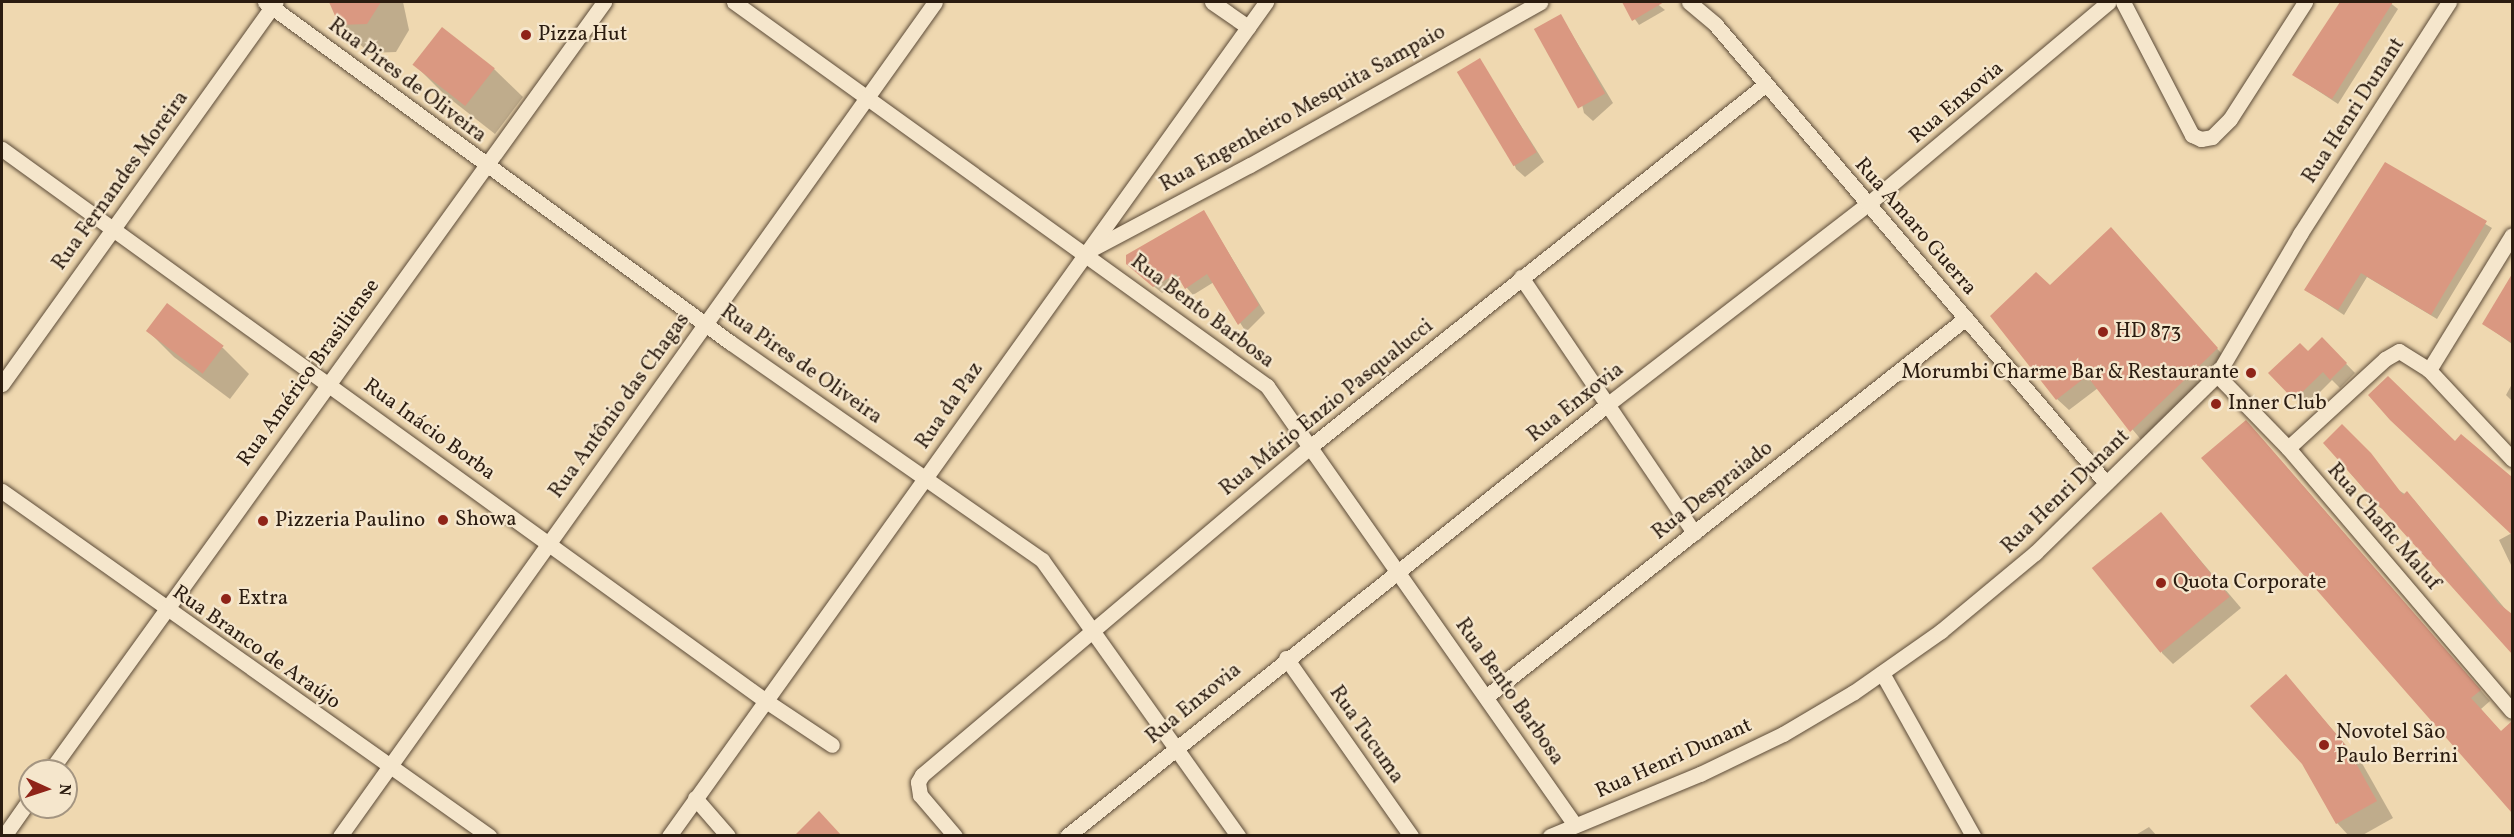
<!DOCTYPE html>
<html>
<head>
<meta charset="utf-8">
<style>
	body { margin:0 }
	#map { position:relative; width:2514px; height:837px; overflow:hidden; background:#efd8b0; font-family:Vollkorn,serif }
	div>[style] { position:absolute }
	[style*='--x'] { left:calc(var(--x)*1px); top:calc(var(--y)*1px); width:calc(var(--w)*1px); rotate:calc(var(--a)*1deg) }
	.shadow>* { inset:0; background:#0003 }
	.building>* { inset:0; background:#da9881; transform-origin:0 0 }
	.roads { filter:drop-shadow(0 0 2px #5c4b38) drop-shadow(0 0 2px #5c4b38) }
	.minor>* { height:15px; margin:-7.5px; padding:0 7.5px; transform-origin:7.5px; border-radius:7.5px; background:#f5e6cc }
	.dots>* { width:16px; height:16px; translate:-50% -50%; box-sizing:border-box; border:3px solid #f5e6cc; border-radius:50% }
	span { translate:-50% -50%; white-space:nowrap; text-align:center; line-height:1.15; -webkit-text-stroke:4.5px #f5e6cc; paint-order:stroke }
	.poi-label { font-size:21px; color:#2b1c10 }
	.left { translate:0 -50%; text-align:left }
	.right { translate:-100% -50%; text-align:right }
	.street-label { font-size:21px; color:#2b1c10 }
	.frame { position:absolute; inset:0; border:3px solid #2b1c10; pointer-events:none }
	.north { position:absolute; left:18px; top:759px; width:60px; height:60px; box-sizing:border-box; background:#f5e6cc; border:2px solid #a49581; border-radius:50%; rotate:93deg; font-size:16px; font-weight:700; line-height:24px; text-align:center; color:#2b1c10 }
	.north::after { content:''; display:block; margin:auto; width:21px; height:27px; background:#8f2418; clip-path:polygon(50% 0,100% 100%,50% 72%,0 100%) }
</style>
</head>
<body>
<div id="map">
	<div class="shadow">
		<div style="clip-path:polygon(330px 2px,403px 2px,409px 30px,396px 52px,369px 53px,340px 25px)"></div>
		<div style="clip-path:polygon(1623px 2px,1655px 2px,1665px 10px,1639px 25px)"></div>
		<div style="clip-path:polygon(2341px 2px,2389px 2px,2398px 9px,2338px 104px,2294px 75px)"></div>
		<div style="clip-path:polygon(1561px 16px,1613px 103px,1593px 121px,1584px 113px)"></div>
		<div style="clip-path:polygon(1479px 60px,1544px 162px,1525px 177px,1516px 169px)"></div>
		<div style="clip-path:polygon(415px 65px,494px 69px,523px 97px,495px 134px,444px 94px)"></div>
		<div style="clip-path:polygon(2385px 164px,2492px 228px,2437px 319px,2367px 277px,2344px 315px,2306px 290px)"></div>
		<div style="clip-path:polygon(1204px 212px,1265px 313px,1246px 332px,1214px 282px,1193px 295px,1182px 282px,1162px 293px,1135px 271px)"></div>
		<div style="clip-path:polygon(2123px 241px,2228px 361px,2143px 442px,2098px 388px,2069px 410px,2057px 399px,2050px 287px)"></div>
		<div style="clip-path:polygon(2512px 275px,2512px 344px,2484px 324px)"></div>
		<div style="clip-path:polygon(148px 331px,223px 348px,249px 374px,230px 399px,174px 357px)"></div>
		<div style="clip-path:polygon(2322px 339px,2355px 373px,2340px 388px,2332px 380px,2304px 408px,2270px 373px,2308px 353px)"></div>
		<div style="clip-path:polygon(2512px 384px,2512px 401px,2506px 395px)"></div>
		<div style="clip-path:polygon(2370px 395px,2455px 443px,2461px 436px,2512px 480px,2512px 567px,2499px 540px,2512px 533px)"></div>
		<div style="clip-path:polygon(2256px 432px,2490px 701px,2481px 709px,2502px 733px,2507px 728px,2512px 733px,2512px 810px,2203px 458px)"></div>
		<div style="clip-path:polygon(2325px 443px,2414px 500px,2512px 617px,2512px 651px,2388px 512px,2379px 507px)"></div>
		<div style="clip-path:polygon(2161px 514px,2241px 608px,2173px 664px,2162px 653px)"></div>
		<div style="clip-path:polygon(2286px 676px,2363px 765px,2393px 818px,2361px 836px,2349px 836px,2337px 823px)"></div>
		<div style="clip-path:polygon(2149px 827px,2157px 836px,2134px 836px)"></div>
	</div>
	<div class="building">
		<div style="clip-path:polygon(329px 2px,381px 2px,367px 24px,339px 25px)"></div>
		<div style="clip-path:polygon(1622px 2px,1664px 2px,1632px 21px)"></div>
		<div style="clip-path:polygon(2340px 2px,2393px 2px,2332px 99px,2292px 75px)"></div>
		<div style="left:1561px;top:14px;width:91px;height:31px;rotate:61deg"></div>
		<div style="left:442px;top:27px;width:67px;height:48px;rotate:38deg"></div>
		<div style="left:1480px;top:58px;width:110px;height:27px;rotate:59deg"></div>
		<div style="clip-path:polygon(2385px 162px,2487px 221px,2431px 315px,2361px 273px,2338px 310px,2304px 290px)"></div>
		<div style="clip-path:polygon(1204px 210px,1259px 305px,1238px 325px,1207px 274px,1185px 289px,1176px 274px,1153px 287px,1126px 264px,1126px 255px)"></div>
		<div style="clip-path:polygon(2111px 227px,2218px 348px,2130px 432px,2087px 376px,2056px 400px,1990px 316px,2036px 272px,2050px 285px)"></div>
		<div style="clip-path:polygon(2512px 274px,2512px 343px,2482px 324px)"></div>
		<div style="left:167px;top:303px;width:71px;height:35px;rotate:37deg"></div>
		<div style="clip-path:polygon(2322px 337px,2347px 363px,2330px 380px,2323px 372px,2294px 400px,2268px 373px,2300px 343px,2308px 351px)"></div>
		<div style="clip-path:polygon(2388px 376px,2455px 441px,2461px 434px,2512px 477px,2512px 535px,2390px 420px,2368px 395px)"></div>
		<div style="clip-path:polygon(2246px 420px,2481px 690px,2471px 698px,2501px 731px,2512px 721px,2512px 813px,2201px 458px)"></div>
		<div style="clip-path:polygon(2342px 424px,2371px 453px,2403px 495px,2407px 491px,2498px 603px,2512px 614px,2512px 654px,2323px 443px)"></div>
		<div style="left:2161px;top:512px;width:109px;height:89px;rotate:51deg"></div>
		<div style="clip-path:polygon(2286px 674px,2347px 747px,2377px 801px,2336px 824px,2302px 764px,2250px 706px)"></div>
		<div style="clip-path:polygon(819px 811px,842px 836px,794px 836px)"></div>
	</div>
	<div class="roads">
		<div class="minor">
			<div style="--x:265;--y:2;--w:577;--a:36.2"></div>
			<div style="--x:731;--y:343;--w:379;--a:34.9"></div>
			<div style="--x:1042;--y:560;--w:339;--a:54.6"></div>
			<div style="--x:734;--y:2;--w:657;--a:35.77"></div>
			<div style="--x:1267;--y:386;--w:536;--a:54.95"></div>
			<div style="--x:1212;--y:2;--w:44;--a:34.8"></div>
			<div style="--x:1689;--y:2;--w:34;--a:40"></div>
			<div style="--x:1715;--y:24;--w:603;--a:49.57"></div>
			<div style="--x:2123;--y:2;--w:150;--a:62.6"></div>
			<div style="--x:2192;--y:135;--w:10;--a:24"></div>
			<div style="--x:2201;--y:139;--w:11;--a:-10"></div>
			<div style="--x:2212;--y:137;--w:25;--a:-45"></div>
			<div style="--x:2230;--y:119;--w:139;--a:-57.3"></div>
			<div style="--x:2;--y:149;--w:943;--a:35.85"></div>
			<div style="--x:766;--y:701;--w:79;--a:33.7"></div>
			<div style="--x:1088;--y:251;--w:183;--a:-28"></div>
			<div style="--x:1250;--y:165;--w:333;--a:-29.3"></div>
			<div style="--x:1521;--y:277;--w:309;--a:55.9"></div>
			<div style="--x:2429;--y:370;--w:158;--a:-58.4"></div>
			<div style="--x:2217;--y:375;--w:102;--a:45.8"></div>
			<div style="--x:2288;--y:448;--w:345;--a:49.6"></div>
			<div style="--x:2;--y:384;--w:470;--a:-54.4"></div>
			<div style="--x:2288;--y:448;--w:132;--a:-42.5"></div>
			<div style="--x:2385;--y:359;--w:16;--a:-30"></div>
			<div style="--x:2399;--y:351;--w:36;--a:32"></div>
			<div style="--x:2429;--y:370;--w:122;--a:47"></div>
			<div style="--x:2;--y:491;--w:597;--a:35.31"></div>
			<div style="--x:1286;--y:658;--w:218;--a:54.9"></div>
			<div style="--x:1882;--y:673;--w:187;--a:60.8"></div>
			<div style="--x:1487;--y:696;--w:610;--a:-38.28"></div>
			<div style="--x:50;--y:771;--w:948;--a:-54.23"></div>
			<div style="--x:695;--y:798;--w:50;--a:49"></div>
			<div style="--x:4;--y:836;--w:45;--a:-54.9"></div>
			<div style="--x:340;--y:836;--w:1024;--a:-54.49"></div>
			<div style="--x:669;--y:836;--w:1026;--a:-54.4"></div>
			<div style="--x:955;--y:836;--w:54;--a:-130.5"></div>
			<div style="--x:920;--y:795;--w:13;--a:-99"></div>
			<div style="--x:918;--y:782;--w:8;--a:-60"></div>
			<div style="--x:922;--y:775;--w:509;--a:-40.22"></div>
			<div style="--x:1311;--y:446;--w:581;--a:-38.51"></div>
			<div style="--x:1067;--y:836;--w:692;--a:-38.61"></div>
			<div style="--x:1608;--y:404;--w:328;--a:-37.6"></div>
			<div style="--x:1868;--y:204;--w:314;--a:-40"></div>
			<div style="--x:1550;--y:836;--w:162;--a:-22.5"></div>
			<div style="--x:1700;--y:774;--w:92;--a:-25.7"></div>
			<div style="--x:1783;--y:734;--w:82;--a:-30.6"></div>
			<div style="--x:1854;--y:692;--w:106;--a:-35"></div>
			<div style="--x:1941;--y:631;--w:122;--a:-39.7"></div>
			<div style="--x:2035;--y:553;--w:255;--a:-44.4"></div>
			<div style="--x:2217;--y:375;--w:164;--a:-59.5"></div>
			<div style="--x:2300;--y:234;--w:276;--a:-57.3"></div>
		</div>
	</div>
	<div class="dots">
		<div style="left:526px;top:35px;background:#8f2418"></div>
		<div style="left:2103px;top:332px;background:#8f2418"></div>
		<div style="left:2251px;top:373px;background:#8f2418"></div>
		<div style="left:2216px;top:404px;background:#8f2418"></div>
		<div style="left:443px;top:520px;background:#8f2418"></div>
		<div style="left:263px;top:521px;background:#8f2418"></div>
		<div style="left:2161px;top:583px;background:#8f2418"></div>
		<div style="left:226px;top:599px;background:#8f2418"></div>
		<div style="left:2324px;top:745px;background:#8f2418"></div>
	</div>
	<div class="poi-label">
		<span class="left" style="left:538px;top:35px">Pizza Hut</span>
		<span class="left" style="left:2115px;top:332px">HD 873</span>
		<span class="right" style="left:2239px;top:373px">Morumbi Charme Bar &amp; Restaurante</span>
		<span class="left" style="left:2228px;top:404px">Inner Club</span>
		<span class="left" style="left:455px;top:520px">Showa</span>
		<span class="left" style="left:275px;top:521px">Pizzeria Paulino</span>
		<span class="left" style="left:2173px;top:583px">Quota Corporate</span>
		<span class="left" style="left:238px;top:599px">Extra</span>
		<span class="left" style="left:2336px;top:745px">Novotel São<br>Paulo Berrini</span>
	</div>
	<div class="street-label">
		<span style="left:407px;top:81px;rotate:37deg">Rua Pires de Oliveira</span>
		<span style="left:1957px;top:103px;rotate:-40deg">Rua Enxovia</span>
		<span style="left:1303px;top:109px;rotate:-29deg">Rua Engenheiro Mesquita Sampaio</span>
		<span style="left:2354px;top:111px;rotate:-57deg">Rua Henri Dunant</span>
		<span style="left:121px;top:181px;rotate:-54deg">Rua Fernandes Moreira</span>
		<span style="left:1915px;top:227px;rotate:49deg">Rua Amaro Guerra</span>
		<span style="left:1202px;top:312px;rotate:37deg">Rua Bento Barbosa</span>
		<span style="left:801px;top:365px;rotate:35deg">Rua Pires de Oliveira</span>
		<span style="left:309px;top:373px;rotate:-54deg">Rua Américo Brasiliense</span>
		<span style="left:1576px;top:403px;rotate:-38deg">Rua Enxovia</span>
		<span style="left:620px;top:406px;rotate:-54deg">Rua Antônio das Chagas</span>
		<span style="left:950px;top:406px;rotate:-55deg">Rua da Paz</span>
		<span style="left:1327px;top:408px;rotate:-39deg">Rua Mário Enzio Pasqualucci</span>
		<span style="left:429px;top:430px;rotate:36deg">Rua Inácio Borba</span>
		<span style="left:1713px;top:491px;rotate:-38deg">Rua Despraiado</span>
		<span style="left:2066px;top:492px;rotate:-44deg">Rua Henri Dunant</span>
		<span style="left:2383px;top:527px;rotate:49deg">Rua Chafic Maluf</span>
		<span style="left:256px;top:648px;rotate:35deg">Rua Branco de Araújo</span>
		<span style="left:1509px;top:692px;rotate:55deg">Rua Bento Barbosa</span>
		<span style="left:1194px;top:704px;rotate:-39deg">Rua Enxovia</span>
		<span style="left:1366px;top:735px;rotate:55deg">Rua Tucuma</span>
		<span style="left:1674px;top:759px;rotate:-24deg">Rua Henri Dunant</span>
	</div>
	<div class="frame"></div>
	<div class="north">N</div>
</div>
</body>
</html>
